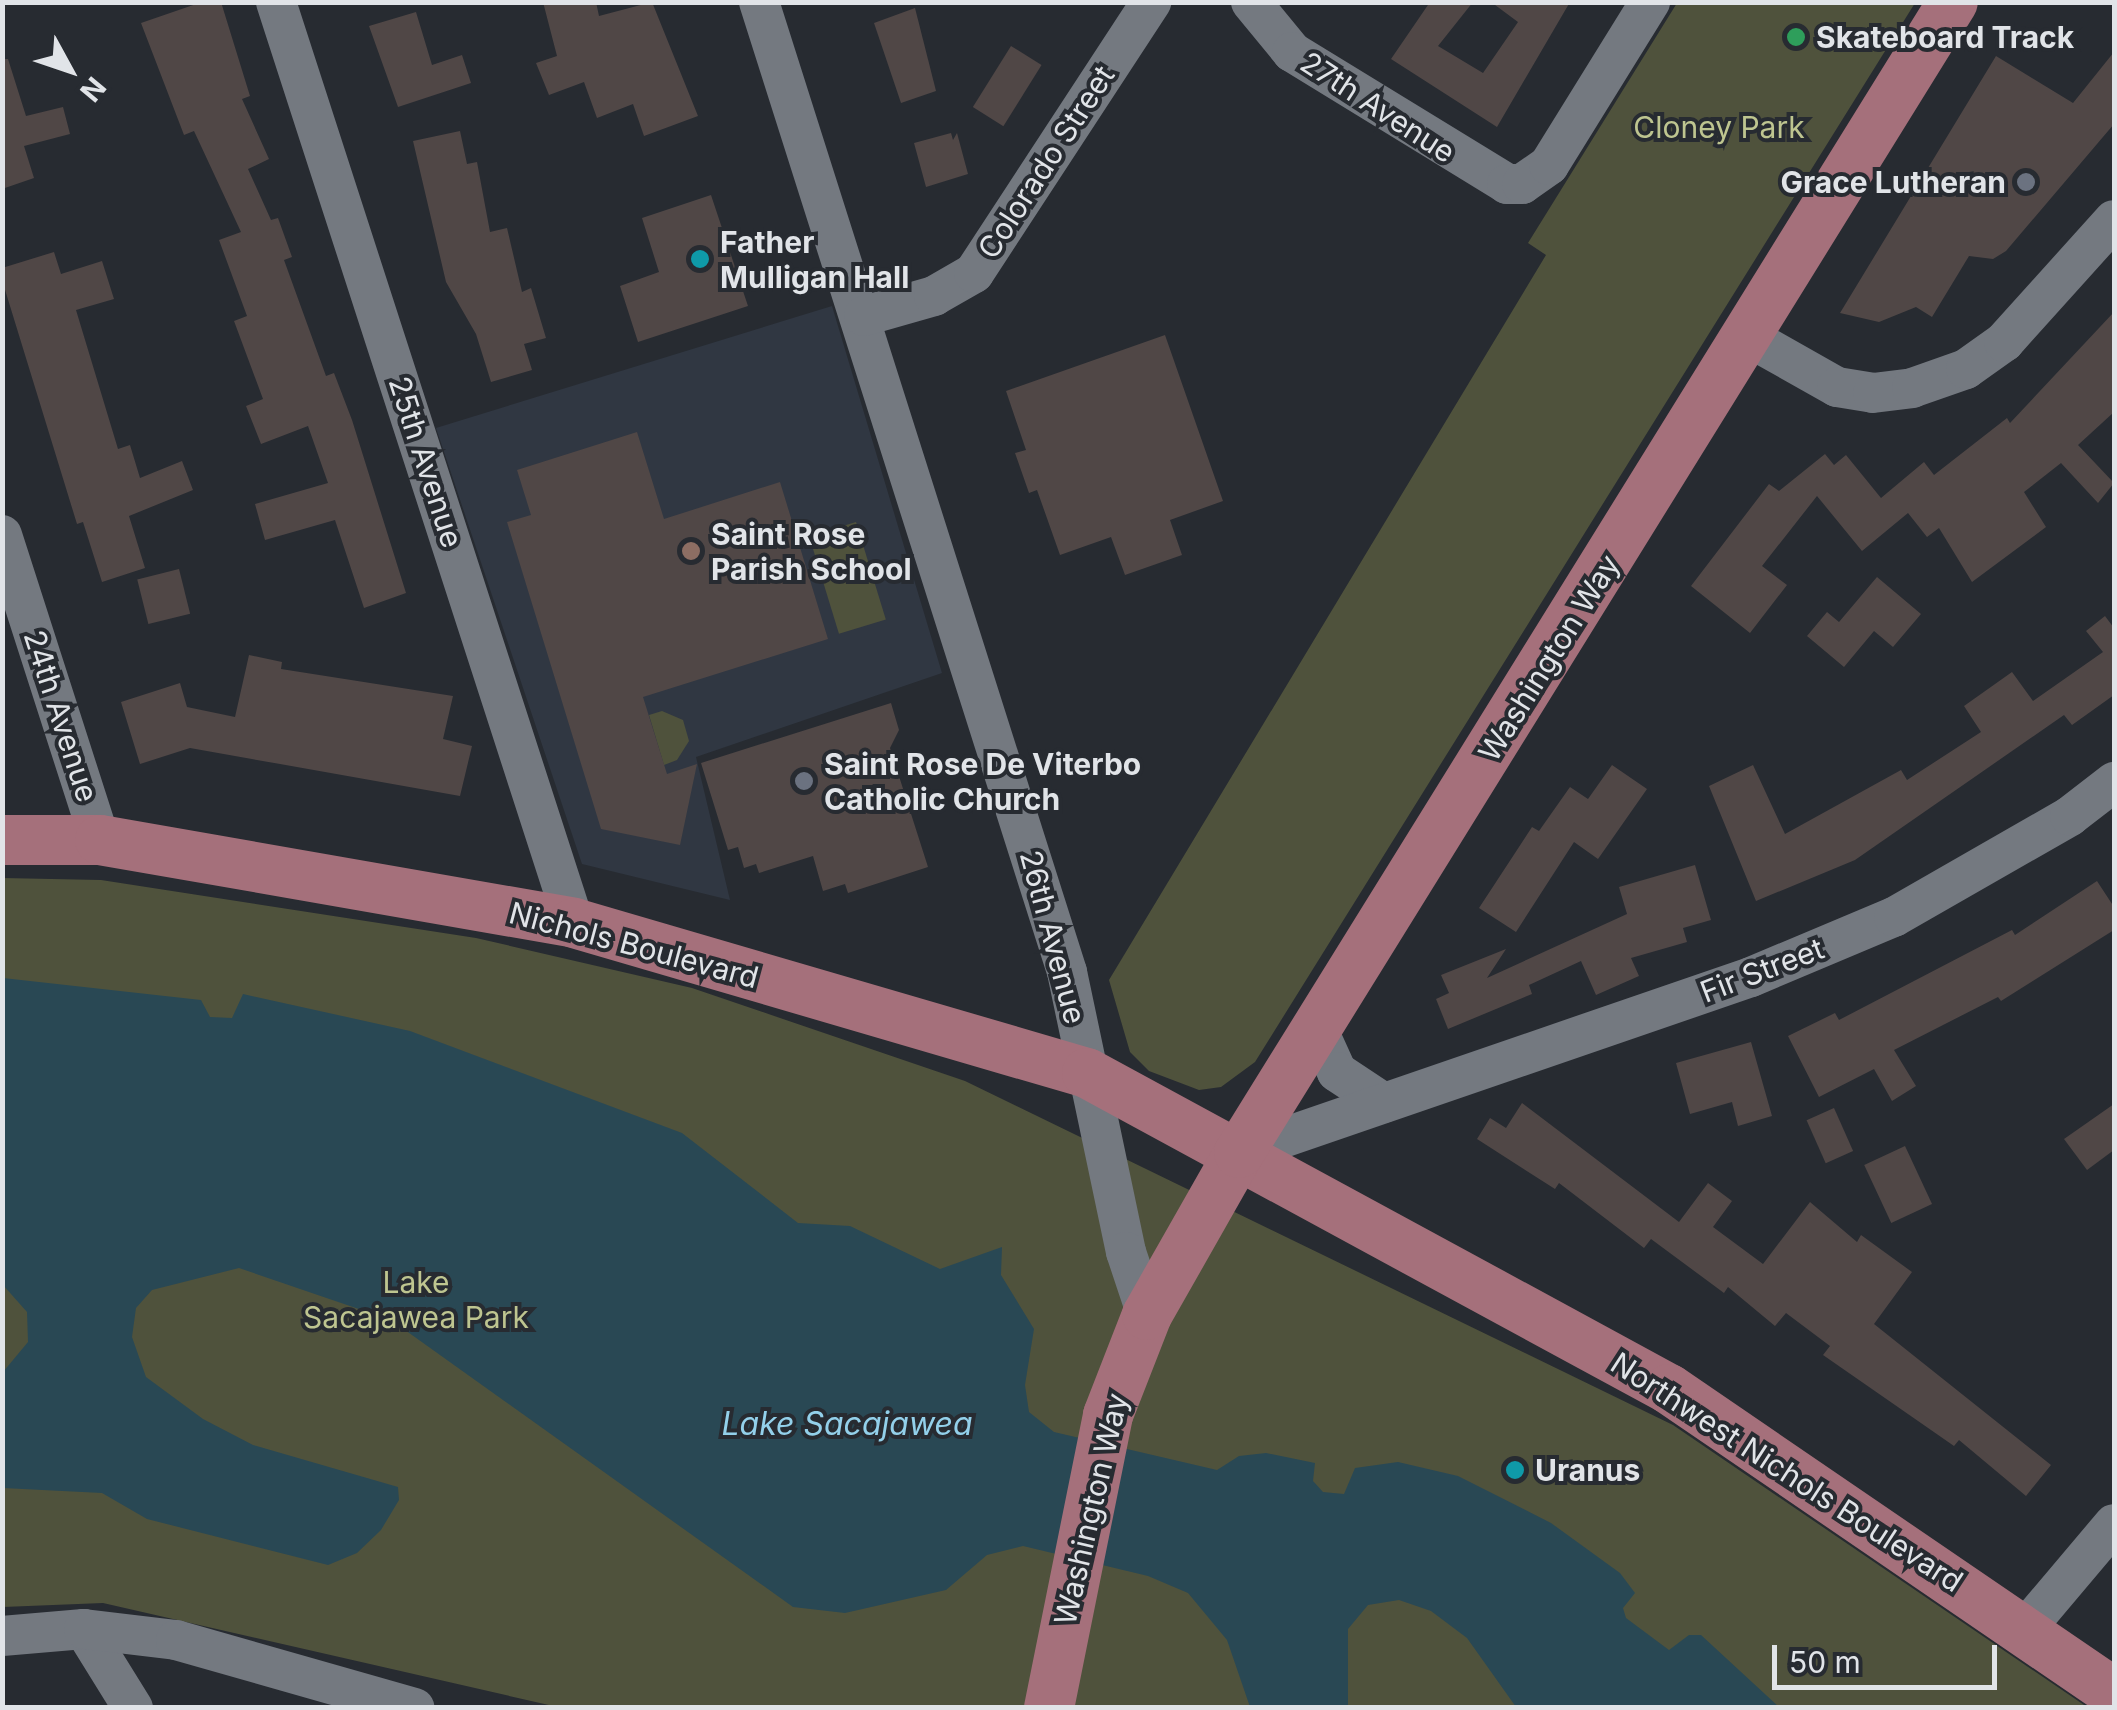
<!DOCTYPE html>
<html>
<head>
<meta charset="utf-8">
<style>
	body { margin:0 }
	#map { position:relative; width:2117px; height:1710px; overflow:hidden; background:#272b31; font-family:Inter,sans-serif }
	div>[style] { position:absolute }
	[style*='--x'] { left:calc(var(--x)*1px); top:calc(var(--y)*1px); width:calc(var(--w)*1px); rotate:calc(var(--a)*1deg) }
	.built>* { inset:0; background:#303742 }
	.green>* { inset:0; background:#4f523c; transform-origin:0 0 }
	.water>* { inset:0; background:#294854 }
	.building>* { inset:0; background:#504746; transform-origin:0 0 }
	.minor>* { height:40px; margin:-20px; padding:0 20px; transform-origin:20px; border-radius:20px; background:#747980 }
	.major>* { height:50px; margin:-25px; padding:0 25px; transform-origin:25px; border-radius:25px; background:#a5707b }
	.dots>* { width:28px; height:28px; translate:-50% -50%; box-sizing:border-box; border:5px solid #272b31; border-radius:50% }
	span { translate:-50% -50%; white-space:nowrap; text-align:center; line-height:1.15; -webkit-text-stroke:8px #272b31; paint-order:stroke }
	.poi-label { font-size:30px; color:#e1e4e8; font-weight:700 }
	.left { translate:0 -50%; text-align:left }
	.right { translate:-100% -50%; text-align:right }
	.street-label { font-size:30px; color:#e1e4e8 }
	.park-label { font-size:30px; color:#bec590 }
	.water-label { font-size:32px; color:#93d0ea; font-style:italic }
	.frame { position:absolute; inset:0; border:5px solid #e1e4e8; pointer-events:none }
	.north { position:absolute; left:20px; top:20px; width:100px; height:100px; -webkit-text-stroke:8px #272b31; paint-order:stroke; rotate:130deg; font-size:28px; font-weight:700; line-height:40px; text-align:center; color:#e1e4e8 }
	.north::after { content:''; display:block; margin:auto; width:35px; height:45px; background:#e1e4e8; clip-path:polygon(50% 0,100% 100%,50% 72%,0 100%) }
	.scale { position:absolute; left:1772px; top:1645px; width:225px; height:45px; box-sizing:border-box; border:5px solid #e1e4e8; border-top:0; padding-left:12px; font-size:30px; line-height:35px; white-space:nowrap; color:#e1e4e8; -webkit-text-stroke:8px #272b31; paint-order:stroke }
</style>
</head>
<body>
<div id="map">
	<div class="built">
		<div style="clip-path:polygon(832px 306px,942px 673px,696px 757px,730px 900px,582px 864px,436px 428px)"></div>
	</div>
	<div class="green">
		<div style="clip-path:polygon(1677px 3px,1915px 3px,1255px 1062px,1221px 1087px,1199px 1090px,1149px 1071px,1130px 1052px,1109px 980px,1546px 255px,1528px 243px)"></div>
		<div style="left:856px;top:522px;width:102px;height:49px;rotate:73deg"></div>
		<div style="clip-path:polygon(662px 711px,683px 720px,689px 741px,677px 760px,664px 765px,649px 715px)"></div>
		<div style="clip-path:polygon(2px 878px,101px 880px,476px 938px,692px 988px,965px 1081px,1673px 1425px,2087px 1707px,562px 1708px,103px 1603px,3px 1607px)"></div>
	</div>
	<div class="water">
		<div style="clip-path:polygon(3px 978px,201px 1000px,210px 1017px,232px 1018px,243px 994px,410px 1031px,682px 1133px,798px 1223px,850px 1226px,940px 1269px,1002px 1247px,1001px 1275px,1034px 1329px,1025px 1385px,1029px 1412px,1054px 1432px,1217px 1470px,1239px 1456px,1266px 1453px,1315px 1463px,1313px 1481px,1323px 1492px,1344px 1494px,1355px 1468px,1398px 1462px,1458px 1476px,1551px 1523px,1620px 1573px,1635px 1593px,1623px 1608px,1626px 1618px,1669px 1650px,1689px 1635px,1701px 1635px,1779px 1707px,1516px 1707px,1467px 1638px,1431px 1611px,1399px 1600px,1368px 1605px,1348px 1629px,1348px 1707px,1250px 1707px,1227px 1640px,1188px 1593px,1148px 1576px,1023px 1546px,987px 1555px,946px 1590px,845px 1613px,793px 1607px,391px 1320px,239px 1268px,152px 1290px,136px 1308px,132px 1337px,146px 1377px,203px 1419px,253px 1445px,398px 1487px,399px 1500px,381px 1530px,357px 1553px,328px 1565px,147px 1519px,102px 1493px,3px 1488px,3px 1372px,28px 1342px,27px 1312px,3px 1285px)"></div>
	</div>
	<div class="building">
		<div style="clip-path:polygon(202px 2px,221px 2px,250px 96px,242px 99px,269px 159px,248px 169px,271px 220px,278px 218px,292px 257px,284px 260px,326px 376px,334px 373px,352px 420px,406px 593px,364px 608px,335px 520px,265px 540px,255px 504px,328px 483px,308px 426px,261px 444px,246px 406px,263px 399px,234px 321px,247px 316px,219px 240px,241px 232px,194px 131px,184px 135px,141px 23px)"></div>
		<div style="clip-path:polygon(543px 2px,596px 2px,599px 16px,652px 2px,698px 116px,644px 136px,633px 104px,597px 118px,584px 82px,549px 95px,536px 63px,557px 56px)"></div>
		<div style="clip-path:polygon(1430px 2px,1473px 2px,1438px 46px,1483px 73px,1518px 22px,1491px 2px,1570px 2px,1497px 127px,1391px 59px)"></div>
		<div style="clip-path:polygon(915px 8px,936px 91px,901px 103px,874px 23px)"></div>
		<div style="clip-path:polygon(416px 12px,432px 65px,462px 55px,471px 83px,398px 107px,369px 26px)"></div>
		<div style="left:1011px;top:46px;width:36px;height:72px;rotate:32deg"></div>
		<div style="clip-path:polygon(2114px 52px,2114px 124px,2006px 251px,1993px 259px,1969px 256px,1932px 317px,1916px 307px,1879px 322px,1840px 313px,1996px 56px,2073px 103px)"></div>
		<div style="clip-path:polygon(2px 59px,8px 59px,26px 116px,63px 107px,70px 134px,24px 146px,34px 178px,2px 189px)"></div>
		<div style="clip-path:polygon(460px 131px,467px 164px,477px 162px,490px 232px,507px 228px,522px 292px,531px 288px,546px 338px,524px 344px,532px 370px,491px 382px,476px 334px,446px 282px,413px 141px)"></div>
		<div style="clip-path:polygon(951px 133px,953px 140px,957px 133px,968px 174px,926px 187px,914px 143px)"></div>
		<div style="clip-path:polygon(711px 195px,748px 306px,638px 342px,620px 286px,659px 272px,642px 218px)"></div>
		<div style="clip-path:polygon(54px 252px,61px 274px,102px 261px,114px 299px,76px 310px,118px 449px,130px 445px,140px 478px,182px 461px,193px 490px,129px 516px,145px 568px,102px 582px,83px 522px,77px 524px,2px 280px,2px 268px)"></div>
		<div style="clip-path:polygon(2114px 312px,2114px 412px,2078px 445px,2114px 483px,2098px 503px,2061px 463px,2024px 492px,2046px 527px,1972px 582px,1939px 528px,1927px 537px,1908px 513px,1862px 551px,1817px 496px,1762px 566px,1787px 585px,1750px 633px,1691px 586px,1769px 484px,1779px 491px,1825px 454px,1834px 465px,1846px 455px,1881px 498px,1924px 462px,1934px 475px,2007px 418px,2010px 423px)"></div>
		<div style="clip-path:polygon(1165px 335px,1223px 501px,1170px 520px,1182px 555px,1125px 575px,1111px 537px,1060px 555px,1037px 490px,1029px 493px,1015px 453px,1026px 450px,1006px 391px)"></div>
		<div style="clip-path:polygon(637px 432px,664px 519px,780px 482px,828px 639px,643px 697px,667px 774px,697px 764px,680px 845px,601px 829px,507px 522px,531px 515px,517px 470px)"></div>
		<div style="left:179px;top:569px;width:46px;height:43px;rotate:76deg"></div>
		<div style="clip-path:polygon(1877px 577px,1921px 614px,1893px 647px,1874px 631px,1844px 667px,1807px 636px,1827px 612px,1839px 622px)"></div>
		<div style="clip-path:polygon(2105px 616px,2114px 628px,2114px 695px,2072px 725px,2064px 715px,1855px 860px,1756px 901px,1709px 786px,1753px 765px,1785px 834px,1901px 770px,1907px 780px,1981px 732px,1964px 706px,2012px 672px,2033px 701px,2103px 652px,2086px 631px)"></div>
		<div style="clip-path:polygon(249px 655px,282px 662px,281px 669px,453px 696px,443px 739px,472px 746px,460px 796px,190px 748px,140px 764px,121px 702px,180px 683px,187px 707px,235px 717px)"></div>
		<div style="clip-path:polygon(891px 703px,899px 730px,890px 748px,928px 867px,848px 893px,845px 884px,823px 891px,813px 856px,759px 873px,756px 864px,744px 868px,738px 847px,728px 850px,701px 763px)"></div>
		<div style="clip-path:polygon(1612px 765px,1647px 789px,1598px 859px,1574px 842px,1516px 932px,1479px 908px,1532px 827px,1539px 831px,1570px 787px,1588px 799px)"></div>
		<div style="clip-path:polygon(1695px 865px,1711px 920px,1683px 928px,1687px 942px,1631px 958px,1639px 976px,1596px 995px,1581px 961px,1529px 985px,1532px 994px,1448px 1029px,1436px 999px,1449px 993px,1441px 975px,1506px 949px,1487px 978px,1627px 914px,1619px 887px)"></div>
		<div style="clip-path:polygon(2097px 881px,2114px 907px,2114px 930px,2001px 1001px,1998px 997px,1894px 1050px,1916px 1086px,1892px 1101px,1874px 1069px,1819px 1097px,1788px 1036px,1835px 1013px,1839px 1020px,2012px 930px,2015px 935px)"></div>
		<div style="clip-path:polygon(1751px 1042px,1772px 1116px,1738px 1126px,1732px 1102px,1690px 1114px,1676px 1063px)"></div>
		<div style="clip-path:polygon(1522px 1103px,1679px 1222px,1708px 1183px,1732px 1201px,1713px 1227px,1763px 1264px,1810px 1202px,1857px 1242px,1861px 1235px,1912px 1272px,1874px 1324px,2051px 1465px,2026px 1496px,1959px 1440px,1954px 1446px,1823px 1355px,1830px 1346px,1786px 1313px,1775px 1326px,1728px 1287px,1724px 1293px,1651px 1239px,1644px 1248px,1559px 1183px,1555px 1189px,1477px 1139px,1490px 1118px,1506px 1128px)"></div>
		<div style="clip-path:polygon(2114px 1104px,2114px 1150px,2087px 1170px,2064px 1139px)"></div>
		<div style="left:1834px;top:1108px;width:47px;height:30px;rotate:66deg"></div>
		<div style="left:1905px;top:1146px;width:64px;height:45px;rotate:65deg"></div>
	</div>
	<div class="minor">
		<div style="--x:276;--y:2;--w:968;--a:72.07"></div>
		<div style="--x:759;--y:2;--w:1018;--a:72.38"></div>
		<div style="--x:1067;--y:972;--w:286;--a:78.1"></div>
		<div style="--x:1126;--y:1252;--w:66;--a:71.6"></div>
		<div style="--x:1251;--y:2;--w:65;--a:50.6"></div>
		<div style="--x:1292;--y:52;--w:252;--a:31.5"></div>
		<div style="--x:1507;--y:184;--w:15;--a:0"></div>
		<div style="--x:1522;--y:184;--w:33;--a:-35"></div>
		<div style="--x:1549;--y:165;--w:192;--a:-58.2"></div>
		<div style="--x:864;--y:316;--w:73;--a:-15.9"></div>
		<div style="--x:934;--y:296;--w:46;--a:-29.9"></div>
		<div style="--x:974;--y:273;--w:324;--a:-56.8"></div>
		<div style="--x:1750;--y:338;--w:100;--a:29.4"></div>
		<div style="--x:1837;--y:387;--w:36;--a:9"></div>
		<div style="--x:1873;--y:393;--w:39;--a:-7"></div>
		<div style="--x:1912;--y:388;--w:57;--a:-19.4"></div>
		<div style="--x:1966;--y:369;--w:47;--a:-35.4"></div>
		<div style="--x:2004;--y:342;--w:164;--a:-48"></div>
		<div style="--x:2;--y:535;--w:320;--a:72.2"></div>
		<div style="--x:1317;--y:1028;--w:48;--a:65.6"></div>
		<div style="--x:1337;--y:1072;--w:56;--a:33.4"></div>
		<div style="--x:1239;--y:1153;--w:541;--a:-18.97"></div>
		<div style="--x:1751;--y:977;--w:155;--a:-22.8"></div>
		<div style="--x:1894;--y:917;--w:203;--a:-29.8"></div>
		<div style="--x:2070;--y:816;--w:56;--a:-37.7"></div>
		<div style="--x:2026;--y:1628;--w:136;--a:-49.8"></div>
		<div style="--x:84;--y:1629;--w:93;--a:58.2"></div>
		<div style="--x:2;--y:1636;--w:82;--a:-4.9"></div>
		<div style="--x:84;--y:1629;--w:93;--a:6.8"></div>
		<div style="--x:176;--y:1640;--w:248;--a:15.9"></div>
	</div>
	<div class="major">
		<div style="--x:2;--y:840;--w:98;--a:0"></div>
		<div style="--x:100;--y:840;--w:481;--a:9.9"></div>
		<div style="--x:574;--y:923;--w:534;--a:16.3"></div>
		<div style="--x:1087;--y:1073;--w:662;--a:28.5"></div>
		<div style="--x:1669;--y:1389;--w:539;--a:34.34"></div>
		<div style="--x:1049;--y:1708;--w:299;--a:-78.6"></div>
		<div style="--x:1108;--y:1415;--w:107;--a:-68.7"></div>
		<div style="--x:1147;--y:1315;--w:186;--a:-60.4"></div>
		<div style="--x:1239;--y:1153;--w:1354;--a:-58.19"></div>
	</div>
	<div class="dots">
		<div style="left:1796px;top:37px;background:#2e9e5b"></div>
		<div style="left:2026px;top:182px;background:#6b7280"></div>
		<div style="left:700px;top:259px;background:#0f9aa8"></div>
		<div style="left:691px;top:551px;background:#8d6e63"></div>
		<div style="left:804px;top:781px;background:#6b7280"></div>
		<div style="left:1515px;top:1470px;background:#0f9aa8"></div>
	</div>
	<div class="poi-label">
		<span class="left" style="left:1816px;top:37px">Skateboard Track</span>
		<span class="right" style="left:2006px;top:182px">Grace Lutheran</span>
		<span class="left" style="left:720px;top:259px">Father<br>Mulligan Hall</span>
		<span class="left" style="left:711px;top:551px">Saint Rose<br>Parish School</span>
		<span class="left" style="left:824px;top:781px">Saint Rose De Viterbo<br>Catholic Church</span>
		<span class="left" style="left:1535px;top:1470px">Uranus</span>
	</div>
	<div class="street-label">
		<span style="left:1378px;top:107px;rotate:33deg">27th Avenue</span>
		<span style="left:1046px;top:162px;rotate:-57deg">Colorado Street</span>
		<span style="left:426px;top:462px;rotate:72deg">25th Avenue</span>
		<span style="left:1549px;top:658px;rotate:-58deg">Washington Way</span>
		<span style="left:61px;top:716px;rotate:72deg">24th Avenue</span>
		<span style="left:1053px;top:937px;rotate:75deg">26th Avenue</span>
		<span style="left:634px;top:945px;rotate:15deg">Nichols Boulevard</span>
		<span style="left:1762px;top:970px;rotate:-21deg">Fir Street</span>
		<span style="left:1787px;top:1472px;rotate:33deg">Northwest Nichols Boulevard</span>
		<span style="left:1091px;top:1509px;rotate:-77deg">Washington Way</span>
	</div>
	<div class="park-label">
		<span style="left:1719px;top:127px">Cloney Park</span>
		<span style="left:416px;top:1299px">Lake<br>Sacajawea Park</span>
	</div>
	<div class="water-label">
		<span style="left:847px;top:1424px">Lake Sacajawea</span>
	</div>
	<div class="frame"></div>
	<div class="north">N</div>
	<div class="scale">50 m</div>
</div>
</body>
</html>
